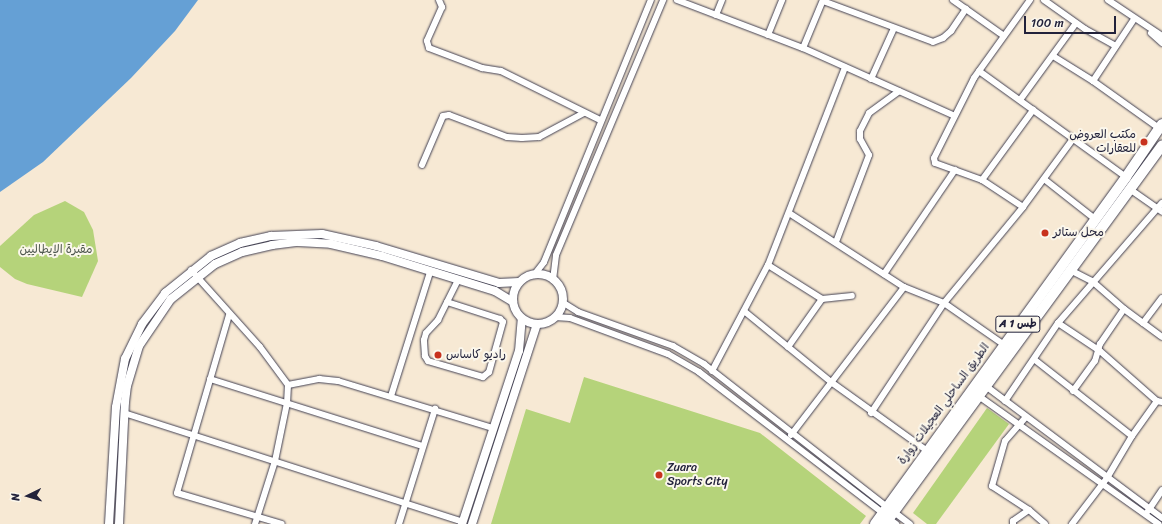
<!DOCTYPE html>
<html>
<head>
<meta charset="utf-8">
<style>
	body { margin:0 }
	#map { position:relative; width:1162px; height:524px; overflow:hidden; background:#f7e9d4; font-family:Sriracha,"Playpen Sans Arabic",sans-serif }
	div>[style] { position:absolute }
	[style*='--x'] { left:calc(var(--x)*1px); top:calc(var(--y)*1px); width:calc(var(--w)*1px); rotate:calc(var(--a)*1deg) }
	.green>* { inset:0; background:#b5d37a }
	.water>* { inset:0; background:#65a0d5 }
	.roads { filter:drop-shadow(0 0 1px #424052) drop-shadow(0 0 1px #424052) }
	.minor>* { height:6px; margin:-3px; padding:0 3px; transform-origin:3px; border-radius:3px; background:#fff }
	.tertiary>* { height:8px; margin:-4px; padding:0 4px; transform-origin:4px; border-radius:4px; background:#fff }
	.tertiary>.ring { margin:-4px; padding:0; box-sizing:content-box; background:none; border:8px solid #fff; border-radius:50% }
	.trunk>* { height:10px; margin:-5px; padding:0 5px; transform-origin:5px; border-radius:5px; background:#fff }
	.dots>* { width:11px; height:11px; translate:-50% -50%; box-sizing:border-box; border:2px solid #fbf7ec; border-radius:50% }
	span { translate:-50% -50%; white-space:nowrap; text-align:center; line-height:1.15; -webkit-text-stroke:4px #fbf7ec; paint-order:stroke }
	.shield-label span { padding:1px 3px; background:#fbf7ec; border:1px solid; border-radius:3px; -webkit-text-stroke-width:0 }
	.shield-label { font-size:11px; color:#22223b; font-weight:700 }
	.poi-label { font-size:12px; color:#22223b }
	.right { translate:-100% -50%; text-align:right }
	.left { translate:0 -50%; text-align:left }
	.park-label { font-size:12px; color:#4e574e }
	.street-label { font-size:12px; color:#22223b }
	.north { position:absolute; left:8px; top:476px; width:40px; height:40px; -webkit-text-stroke:3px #fbf7ec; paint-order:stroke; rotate:265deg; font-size:11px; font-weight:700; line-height:16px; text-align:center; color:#22223b }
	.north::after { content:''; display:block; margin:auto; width:14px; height:18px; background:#22223b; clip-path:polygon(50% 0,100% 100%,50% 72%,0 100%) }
	.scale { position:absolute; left:1024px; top:16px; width:92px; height:18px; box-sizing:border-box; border:2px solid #22223b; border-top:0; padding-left:5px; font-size:12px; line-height:14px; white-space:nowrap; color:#22223b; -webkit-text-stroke:3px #fbf7ec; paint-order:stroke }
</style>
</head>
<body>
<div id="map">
	<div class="green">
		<div style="clip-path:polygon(65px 201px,84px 212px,93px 230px,98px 261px,82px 297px,27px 284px,15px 279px,0 267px,0 246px,34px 215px)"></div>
		<div style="clip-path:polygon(584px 377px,760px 433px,866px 516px,860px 524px,491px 524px,526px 409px,570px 423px)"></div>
		<div style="clip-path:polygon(987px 408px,1009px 424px,936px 524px,927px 524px,913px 513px)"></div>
	</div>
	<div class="water">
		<div style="clip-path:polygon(0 0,198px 0,175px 31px,131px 78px,43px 162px,0 192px)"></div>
	</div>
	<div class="roads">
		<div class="minor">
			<div style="--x:439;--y:0;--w:8;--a:67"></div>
			<div style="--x:442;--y:7;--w:37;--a:114"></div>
			<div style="--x:427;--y:41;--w:7;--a:74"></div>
			<div style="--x:429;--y:48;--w:57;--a:20.7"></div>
			<div style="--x:482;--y:68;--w:19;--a:9"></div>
			<div style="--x:501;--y:71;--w:110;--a:26.3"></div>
			<div style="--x:677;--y:0;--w:135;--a:20.9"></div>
			<div style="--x:803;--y:48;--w:164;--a:24.1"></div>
			<div style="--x:953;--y:0;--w:62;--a:35.2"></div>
			<div style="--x:1044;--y:0;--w:50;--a:35.3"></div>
			<div style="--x:1085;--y:29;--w:35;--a:29"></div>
			<div style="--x:1108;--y:0;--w:65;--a:33.7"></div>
			<div style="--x:823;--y:1;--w:117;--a:20.4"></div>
			<div style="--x:933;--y:42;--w:11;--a:-22"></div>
			<div style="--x:943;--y:38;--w:11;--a:-41"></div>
			<div style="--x:951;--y:31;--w:27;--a:-56"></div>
			<div style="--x:716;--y:15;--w:16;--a:-68"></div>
			<div style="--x:1151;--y:33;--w:15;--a:42"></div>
			<div style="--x:768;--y:35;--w:38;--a:-68"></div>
			<div style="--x:803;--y:48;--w:52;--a:-67.4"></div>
			<div style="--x:1053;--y:56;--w:47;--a:32"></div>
			<div style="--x:1093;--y:81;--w:81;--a:35.5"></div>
			<div style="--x:979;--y:71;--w:181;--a:35.8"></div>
			<div style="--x:871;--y:79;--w:56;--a:-65.7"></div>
			<div style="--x:1093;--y:81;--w:74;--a:-56.5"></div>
			<div style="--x:1020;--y:100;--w:95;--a:-54"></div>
			<div style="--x:422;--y:165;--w:53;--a:-66.8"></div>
			<div style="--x:443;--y:116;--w:6;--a:-9"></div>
			<div style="--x:449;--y:115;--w:62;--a:20.8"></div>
			<div style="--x:507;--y:137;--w:15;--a:4"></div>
			<div style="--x:522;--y:138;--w:17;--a:-3"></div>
			<div style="--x:539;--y:137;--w:51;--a:-28.1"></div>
			<div style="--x:1044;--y:179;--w:65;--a:38.1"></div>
			<div style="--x:982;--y:180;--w:87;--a:-53.9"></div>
			<div style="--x:1131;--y:190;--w:38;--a:35"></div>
			<div style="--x:1023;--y:207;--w:49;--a:-146.6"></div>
			<div style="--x:982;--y:180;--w:50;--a:-160.1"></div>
			<div style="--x:935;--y:163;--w:5;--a:-101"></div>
			<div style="--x:934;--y:158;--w:89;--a:-63.4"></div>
			<div style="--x:974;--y:78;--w:96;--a:-54.3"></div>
			<div style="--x:789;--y:213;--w:137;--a:32.8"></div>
			<div style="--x:904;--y:287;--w:43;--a:21.8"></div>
			<div style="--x:944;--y:303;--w:72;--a:34.8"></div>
			<div style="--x:836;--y:242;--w:93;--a:-69.2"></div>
			<div style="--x:869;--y:155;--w:18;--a:-119"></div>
			<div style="--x:860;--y:139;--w:8;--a:-90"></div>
			<div style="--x:860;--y:131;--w:20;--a:-63"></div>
			<div style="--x:869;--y:113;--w:37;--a:-36"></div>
			<div style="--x:768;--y:265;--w:64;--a:32.2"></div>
			<div style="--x:191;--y:270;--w:103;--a:48.1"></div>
			<div style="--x:260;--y:347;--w:47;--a:53.6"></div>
			<div style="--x:288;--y:385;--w:18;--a:93"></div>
			<div style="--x:287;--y:403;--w:59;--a:101.7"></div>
			<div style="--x:275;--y:461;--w:66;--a:107.6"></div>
			<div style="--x:1072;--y:271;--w:22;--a:27"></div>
			<div style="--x:1092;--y:281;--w:43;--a:41.2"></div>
			<div style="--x:1124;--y:309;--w:47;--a:36.4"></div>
			<div style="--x:884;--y:274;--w:126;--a:-55.7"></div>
			<div style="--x:534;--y:275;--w:16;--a:-52"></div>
			<div style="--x:544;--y:262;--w:283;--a:-67.8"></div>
			<div style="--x:553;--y:280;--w:25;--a:-83"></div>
			<div style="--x:556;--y:255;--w:277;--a:-67.2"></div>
			<div style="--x:447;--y:302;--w:56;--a:17.8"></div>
			<div style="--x:500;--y:319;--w:4;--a:45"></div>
			<div style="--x:503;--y:322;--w:52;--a:105.6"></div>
			<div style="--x:489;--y:372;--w:8;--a:140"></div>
			<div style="--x:483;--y:377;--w:57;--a:-163.8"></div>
			<div style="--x:428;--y:361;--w:6;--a:-121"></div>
			<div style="--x:425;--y:356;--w:16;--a:-94"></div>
			<div style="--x:424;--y:340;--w:7;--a:-74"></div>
			<div style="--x:426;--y:333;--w:18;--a:-47"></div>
			<div style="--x:438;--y:320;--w:45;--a:-63.4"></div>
			<div style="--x:562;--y:302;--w:19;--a:32"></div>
			<div style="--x:578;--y:312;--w:101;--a:19.7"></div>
			<div style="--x:673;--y:346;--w:36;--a:30"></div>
			<div style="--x:704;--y:364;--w:232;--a:38"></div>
			<div style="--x:744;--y:311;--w:112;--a:39.2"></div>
			<div style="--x:831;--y:382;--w:117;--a:35.6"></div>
			<div style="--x:229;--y:315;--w:185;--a:106.3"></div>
			<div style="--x:177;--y:493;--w:109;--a:16.4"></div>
			<div style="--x:555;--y:317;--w:15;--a:4"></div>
			<div style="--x:570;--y:318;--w:104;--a:20.2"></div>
			<div style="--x:668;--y:354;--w:36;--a:30"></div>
			<div style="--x:699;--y:372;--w:232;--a:37.5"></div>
			<div style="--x:1058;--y:323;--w:50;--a:33.7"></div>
			<div style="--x:1100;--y:351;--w:76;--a:41.3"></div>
			<div style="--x:1157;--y:401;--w:5;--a:11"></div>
			<div style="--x:1143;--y:323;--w:31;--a:-53"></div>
			<div style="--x:788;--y:347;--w:59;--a:-54.7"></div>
			<div style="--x:822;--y:299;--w:30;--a:-6"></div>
			<div style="--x:1035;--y:360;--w:123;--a:38.1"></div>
			<div style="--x:1132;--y:436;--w:49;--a:120.8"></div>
			<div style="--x:1107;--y:478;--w:58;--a:127.3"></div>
			<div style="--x:712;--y:371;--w:120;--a:-62.2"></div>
			<div style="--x:768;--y:265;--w:212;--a:-68.7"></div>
			<div style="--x:210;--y:379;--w:223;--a:17.5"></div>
			<div style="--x:288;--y:385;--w:32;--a:-11"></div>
			<div style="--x:319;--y:379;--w:19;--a:6"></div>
			<div style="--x:338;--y:381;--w:162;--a:16.9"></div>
			<div style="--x:987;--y:387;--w:219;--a:36.8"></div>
			<div style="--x:1073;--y:391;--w:37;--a:-54"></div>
			<div style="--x:1095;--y:361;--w:18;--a:-74"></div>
			<div style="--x:1100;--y:344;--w:42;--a:-55.6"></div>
			<div style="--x:391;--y:396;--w:130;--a:-72.5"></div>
			<div style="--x:980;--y:397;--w:219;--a:35.4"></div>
			<div style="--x:1005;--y:401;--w:94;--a:-55.8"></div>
			<div style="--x:1058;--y:323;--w:159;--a:-49.1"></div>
			<div style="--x:124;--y:413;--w:356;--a:17.8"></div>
			<div style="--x:871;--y:413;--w:132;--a:-56.4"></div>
			<div style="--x:944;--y:303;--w:124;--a:-50.5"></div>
			<div style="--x:1023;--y:207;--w:84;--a:-53.7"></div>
			<div style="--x:1025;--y:418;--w:30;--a:131"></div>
			<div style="--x:1005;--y:441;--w:47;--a:106.1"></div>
			<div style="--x:992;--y:486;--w:44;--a:33"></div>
			<div style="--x:791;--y:435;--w:186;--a:-52.6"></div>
			<div style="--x:1132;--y:436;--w:43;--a:-54.5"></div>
			<div style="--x:1148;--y:511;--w:25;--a:-56"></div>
			<div style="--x:894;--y:512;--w:20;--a:37"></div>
			<div style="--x:889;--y:519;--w:9;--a:36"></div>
			<div style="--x:399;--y:524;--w:121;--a:-72.6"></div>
			<div style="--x:1013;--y:524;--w:3;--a:-90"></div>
			<div style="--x:1013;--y:521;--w:19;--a:-35"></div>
			<div style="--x:1029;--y:510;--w:21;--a:41"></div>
		</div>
		<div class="tertiary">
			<div class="ring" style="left:513px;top:274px;width:42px;height:42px"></div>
			<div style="--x:109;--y:524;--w:117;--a:-86.6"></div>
			<div style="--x:116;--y:407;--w:49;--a:-79.4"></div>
			<div style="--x:125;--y:359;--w:39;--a:-64"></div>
			<div style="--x:142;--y:324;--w:39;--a:-53"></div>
			<div style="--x:165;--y:293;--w:59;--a:-38.8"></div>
			<div style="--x:211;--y:256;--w:32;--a:-24"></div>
			<div style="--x:240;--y:243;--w:32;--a:-13"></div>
			<div style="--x:271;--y:236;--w:51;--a:-2.2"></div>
			<div style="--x:322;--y:234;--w:55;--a:12.5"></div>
			<div style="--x:376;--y:246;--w:128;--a:16.7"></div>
			<div style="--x:499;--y:283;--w:20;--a:-3"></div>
			<div style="--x:119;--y:524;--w:122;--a:-87.2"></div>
			<div style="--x:125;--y:402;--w:16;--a:-83"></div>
			<div style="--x:127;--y:386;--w:42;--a:-73.3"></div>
			<div style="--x:139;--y:346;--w:57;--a:-55.8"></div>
			<div style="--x:171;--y:299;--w:56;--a:-38.5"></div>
			<div style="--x:215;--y:264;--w:30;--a:-24"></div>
			<div style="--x:242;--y:252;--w:31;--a:-13"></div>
			<div style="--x:272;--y:245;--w:26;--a:-7"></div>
			<div style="--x:298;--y:242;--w:33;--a:3"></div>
			<div style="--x:331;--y:244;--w:52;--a:13.2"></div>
			<div style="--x:382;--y:256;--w:118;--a:17.2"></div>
			<div style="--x:495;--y:291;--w:21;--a:31"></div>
			<div style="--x:462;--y:524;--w:182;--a:-71.8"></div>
			<div style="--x:519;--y:351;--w:32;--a:-85"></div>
			<div style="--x:472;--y:524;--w:210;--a:-72"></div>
		</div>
		<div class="trunk">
			<div style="--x:875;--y:524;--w:428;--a:-54.1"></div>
			<div style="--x:1126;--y:177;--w:64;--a:-55.8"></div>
			<div style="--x:885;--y:524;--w:469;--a:-53.8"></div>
		</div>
	</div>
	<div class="dots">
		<div style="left:1144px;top:142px;background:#c8321e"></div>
		<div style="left:1045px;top:233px;background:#c8321e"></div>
		<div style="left:438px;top:355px;background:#c8321e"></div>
		<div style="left:659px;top:475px;background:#c8321e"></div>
	</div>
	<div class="shield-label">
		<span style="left:1018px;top:324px">A 1 طس</span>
	</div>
	<div class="poi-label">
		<span class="right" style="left:1136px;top:142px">مكتب العروض<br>للعقارات</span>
		<span class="left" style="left:1053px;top:233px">محل ستائر</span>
		<span class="left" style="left:446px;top:355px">راديو كاساس</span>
		<span class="left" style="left:667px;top:475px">Zuara<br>Sports City</span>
	</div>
	<div class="park-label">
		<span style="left:56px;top:250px">مقبرة الإيطاليين</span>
	</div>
	<div class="street-label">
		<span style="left:944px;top:404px;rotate:-54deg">الطريق الساحلي العجيلات زوارة</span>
	</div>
	<div class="north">N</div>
	<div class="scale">100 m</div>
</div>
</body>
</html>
